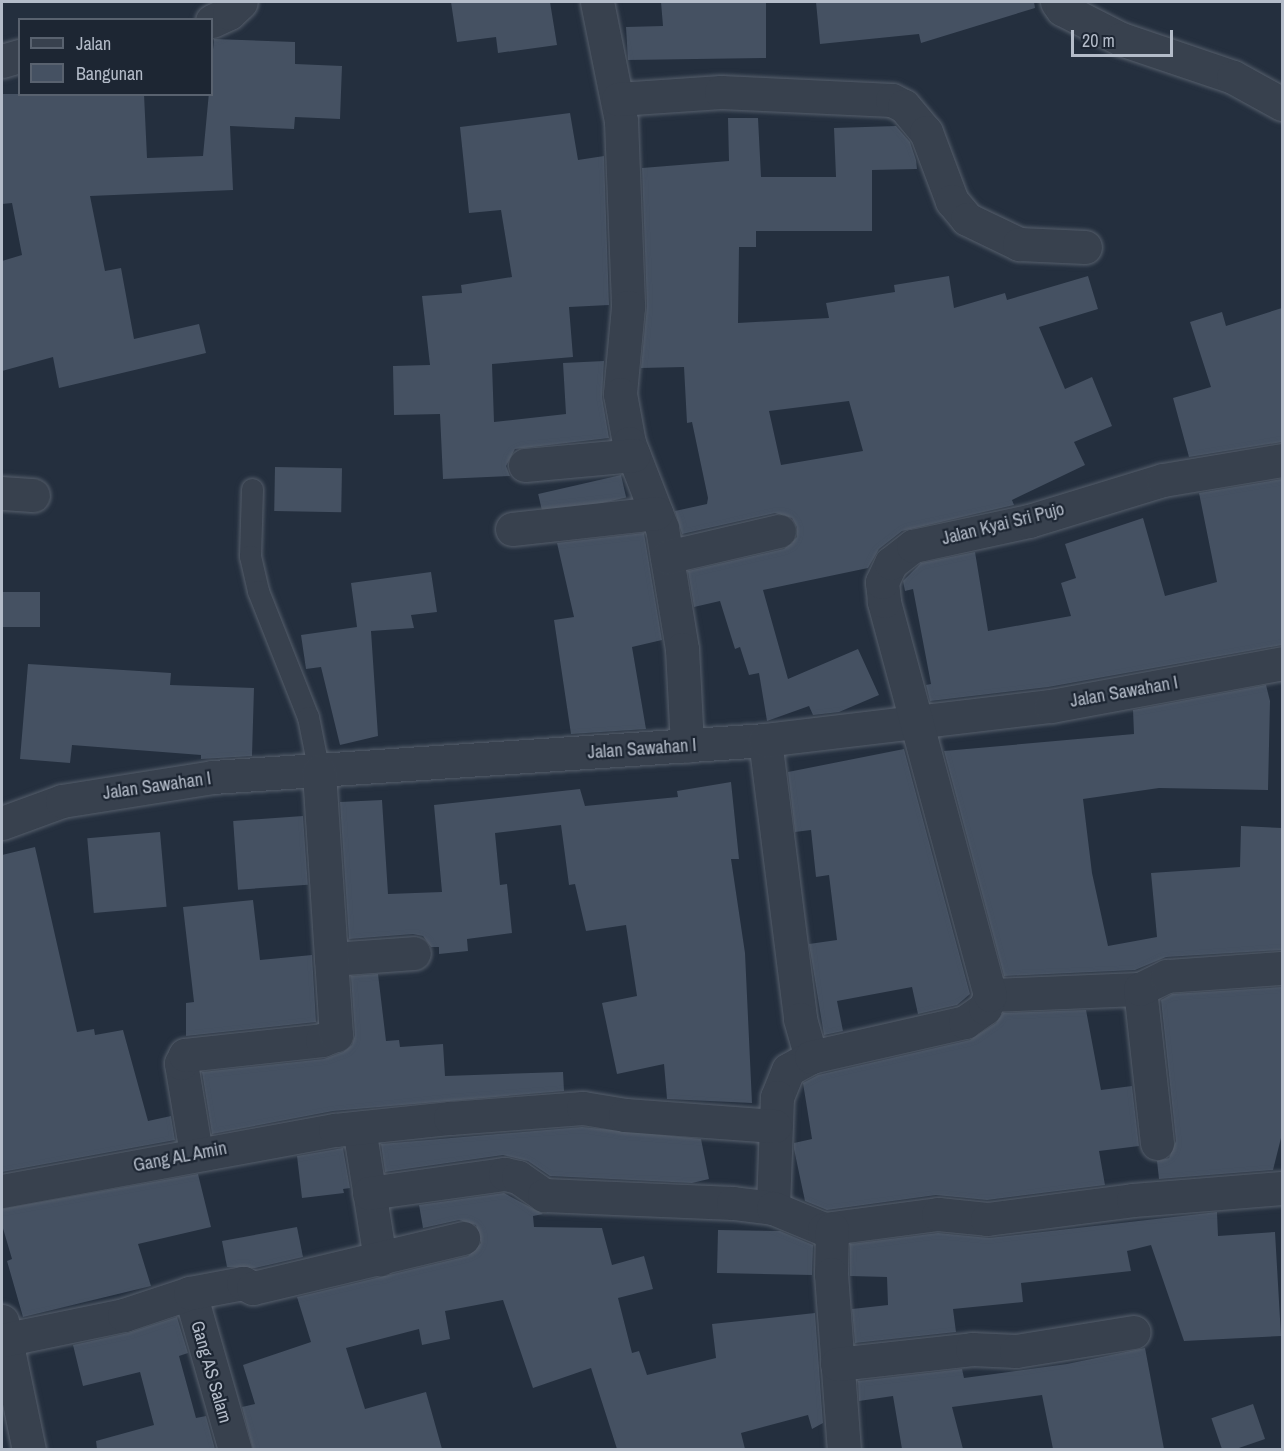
<!DOCTYPE html>
<html>
<head>
<meta charset="utf-8">
<style>
	body { margin:0 }
	#map { position:relative; width:1284px; height:1451px; overflow:hidden; background:#242f3e; font-family:"Archivo Narrow",sans-serif }
	div>[style] { position:absolute }
	[style*='--x'] { left:calc(var(--x)*1px); top:calc(var(--y)*1px); width:calc(var(--w)*1px); rotate:calc(var(--a)*1deg) }
	.building>* { inset:0; background:#455162; transform-origin:0 0 }
	.roads { filter:drop-shadow(0 0 2px #565f6c) drop-shadow(0 0 2px #565f6c) }
	.service>* { height:21px; margin:-10.5px; padding:0 10.5px; transform-origin:10.5px; border-radius:10.5px; background:#38414e }
	.minor>* { height:33px; margin:-16.5px; padding:0 16.5px; transform-origin:16.5px; border-radius:16.5px; background:#38414e }
	span { translate:-50% -50%; white-space:nowrap; text-align:center; line-height:1.15; -webkit-text-stroke:4.5px #1d2633; paint-order:stroke }
	.street-label { font-size:18px; color:#b4bcc9 }
	.frame { position:absolute; inset:0; border:3px solid #b4bcc9; pointer-events:none }
	.legend { position:absolute; left:18px; top:18px; width:195px; height:78px; box-sizing:border-box; background:#1d2633; border:2px solid #59626f; margin:0; padding:8px 10px; list-style:none; font-size:18px; color:#b4bcc9 }
	.legend li { display:flex; align-items:center; gap:12px; height:30px }
	.legend b { width:30px; border:2px solid #59626f }
	.scale { position:absolute; left:1071px; top:30px; width:102px; height:27px; box-sizing:border-box; border:3px solid #b4bcc9; border-top:0; padding-left:8px; font-size:18px; line-height:21px; white-space:nowrap; color:#b4bcc9; -webkit-text-stroke:4px #1d2633; paint-order:stroke }
</style>
</head>
<body>
<div id="map">
	<div class="building">
		<div style="clip-path:polygon(451px 2px,550px 2px,557px 45px,498px 53px,496px 37px,457px 42px)"></div>
		<div style="clip-path:polygon(661px 2px,766px 2px,766px 58px,628px 60px,626px 27px,663px 26px)"></div>
		<div style="clip-path:polygon(816px 2px,1034px 2px,1035px 8px,921px 43px,919px 34px,820px 44px)"></div>
		<div style="clip-path:polygon(214px 39px,295px 42px,295px 64px,342px 66px,340px 119px,295px 117px,294px 129px,230px 126px,233px 190px,90px 196px,105px 271px,121px 268px,134px 339px,199px 324px,206px 353px,59px 388px,53px 357px,2px 371px,2px 261px,22px 255px,12px 203px,2px 204px,2px 94px,144px 94px,147px 158px,203px 156px)"></div>
		<div style="clip-path:polygon(570px 113px,578px 160px,604px 156px,609px 305px,569px 307px,573px 357px,492px 364px,494px 422px,566px 414px,563px 363px,604px 361px,602px 397px,609px 438px,515px 449px,506px 466px,510px 476px,443px 479px,440px 414px,394px 415px,393px 366px,430px 365px,422px 296px,462px 293px,461px 285px,512px 277px,501px 210px,469px 213px,460px 127px)"></div>
		<div style="clip-path:polygon(evenodd,728px 118px,758px 118px,761px 177px,836px 177px,834px 128px,896px 126px,910px 142px,916px 160px,917px 169px,872px 170px,872px 231px,756px 231px,756px 247px,739px 247px,738px 323px,829px 318px,826px 303px,895px 292px,894px 285px,949px 276px,954px 308px,1005px 293px,1007px 300px,1088px 276px,1098px 309px,1039px 327px,1065px 389px,1092px 377px,1112px 426px,1074px 442px,1085px 465px,1012px 500px,1014px 505px,902px 531px,879px 549px,868px 568px,763px 590px,788px 679px,858px 649px,879px 695px,839px 712px,813px 715px,809px 706px,767px 721px,759px 673px,749px 675px,740px 647px,735px 649px,720px 601px,694px 607px,688px 571px,784px 549px,797px 537px,797px 527px,792px 518px,775px 513px,682px 534px,675px 511px,707px 504px,708px 498px,692px 422px,687px 423px,684px 367px,641px 368px,647px 306px,642px 168px,729px 161px,728px 118px,849px 401px,863px 451px,781px 465px,769px 411px,849px 401px)"></div>
		<div style="clip-path:polygon(1282px 308px,1282px 442px,1189px 457px,1173px 398px,1211px 387px,1190px 322px,1222px 312px,1226px 326px)"></div>
		<div style="left:275px;top:467px;width:67px;height:44px;rotate:1deg"></div>
		<div style="left:621px;top:475px;width:23px;height:85px;rotate:77deg"></div>
		<div style="clip-path:polygon(1282px 479px,1282px 645px,1048px 687px,930px 701px,926px 685px,931px 684px,913px 589px,905px 591px,903px 581px,921px 563px,975px 552px,988px 631px,1071px 616px,1061px 583px,1076px 578px,1065px 544px,1143px 518px,1165px 596px,1217px 582px,1199px 493px)"></div>
		<div style="clip-path:polygon(644px 533px,662px 640px,632px 647px,646px 729px,571px 734px,554px 620px,574px 617px,557px 543px)"></div>
		<div style="clip-path:polygon(431px 572px,437px 612px,411px 615px,414px 628px,371px 631px,378px 736px,340px 745px,321px 667px,306px 669px,301px 635px,357px 627px,351px 583px)"></div>
		<div style="left:2px;top:592px;width:38px;height:35px"></div>
		<div style="clip-path:polygon(28px 664px,171px 673px,170px 685px,254px 688px,252px 756px,201px 759px,201px 755px,72px 745px,70px 763px,20px 759px)"></div>
		<div style="clip-path:polygon(1266px 685px,1270px 701px,1268px 790px,1159px 788px,1083px 799px,1092px 873px,1108px 946px,1157px 937px,1151px 873px,1240px 867px,1241px 826px,1282px 828px,1282px 950px,1166px 957px,1135px 970px,1004px 976px,944px 751px,1134px 734px,1133px 710px)"></div>
		<div style="clip-path:polygon(904px 749px,970px 994px,957px 1005px,918px 1014px,912px 987px,837px 1001px,843px 1031px,824px 1035px,809px 944px,837px 940px,829px 875px,816px 877px,811px 830px,795px 832px,788px 772px)"></div>
		<div style="clip-path:polygon(731px 782px,739px 859px,731px 859px,745px 953px,752px 1103px,667px 1099px,664px 1064px,617px 1074px,602px 1003px,637px 996px,626px 925px,586px 931px,575px 884px,569px 885px,561px 825px,495px 833px,500px 885px,507px 884px,512px 933px,467px 939px,468px 951px,439px 954px,439px 947px,431px 947px,423px 936px,413px 934px,349px 939px,340px 802px,382px 800px,388px 894px,442px 892px,434px 805px,580px 789px,585px 806px,678px 797px,677px 791px)"></div>
		<div style="left:303px;top:816px;width:69px;height:70px;rotate:86deg"></div>
		<div style="left:160px;top:832px;width:75px;height:73px;rotate:85deg"></div>
		<div style="clip-path:polygon(35px 847px,77px 1032px,94px 1029px,95px 1035px,123px 1030px,148px 1121px,171px 1116px,175px 1140px,2px 1172px,2px 855px)"></div>
		<div style="clip-path:polygon(253px 900px,260px 960px,312px 955px,316px 1022px,186px 1036px,186px 1003px,194px 1002px,183px 907px)"></div>
		<div style="clip-path:polygon(378px 974px,386px 1041px,399px 1040px,400px 1047px,443px 1044px,445px 1076px,563px 1072px,564px 1091px,333px 1111px,212px 1134px,202px 1072px,324px 1059px,343px 1052px,352px 1045px,355px 1035px,351px 976px)"></div>
		<div style="clip-path:polygon(1282px 987px,1282px 1134px,1273px 1170px,1159px 1179px,1157px 1161px,1169px 1158px,1176px 1141px,1161px 1000px,1172px 994px)"></div>
		<div style="clip-path:polygon(1086px 1010px,1101px 1090px,1132px 1086px,1139px 1146px,1099px 1151px,1105px 1185px,987px 1200px,936px 1195px,827px 1210px,805px 1201px,794px 1149px,794px 1143px,812px 1139px,803px 1083px,818px 1075px,970px 1040px,996px 1023px,1003px 1013px)"></div>
		<div style="clip-path:polygon(582px 1127px,701px 1139px,709px 1179px,692px 1183px,550px 1176px,528px 1161px,503px 1155px,385px 1172px,381px 1144px)"></div>
		<div style="clip-path:polygon(343px 1148px,350px 1188px,343px 1189px,344px 1193px,302px 1198px,297px 1156px)"></div>
		<div style="clip-path:polygon(198px 1174px,211px 1227px,138px 1244px,151px 1286px,23px 1317px,7px 1261px,12px 1259px,2px 1225px,2px 1209px)"></div>
		<div style="clip-path:polygon(504px 1193px,543px 1214px,533px 1216px,534px 1227px,602px 1228px,612px 1265px,644px 1256px,653px 1289px,618px 1298px,632px 1353px,639px 1351px,647px 1375px,716px 1358px,712px 1324px,815px 1313px,823px 1423px,812px 1429px,808px 1415px,741px 1433px,745px 1449px,617px 1449px,591px 1368px,533px 1388px,503px 1300px,445px 1311px,450px 1339px,422px 1345px,419px 1329px,346px 1348px,365px 1409px,426px 1392px,442px 1449px,253px 1449px,242px 1407px,255px 1404px,243px 1365px,311px 1342px,297px 1297px,468px 1256px,481px 1243px,476px 1225px,459px 1220px,423px 1228px,419px 1205px)"></div>
		<div style="clip-path:polygon(1217px 1212px,1218px 1236px,1275px 1232px,1281px 1336px,1184px 1341px,1151px 1245px,1127px 1251px,1131px 1271px,1021px 1283px,1023px 1302px,953px 1309px,956px 1332px,855px 1343px,852px 1309px,888px 1305px,887px 1277px,850px 1276px,850px 1244px,938px 1233px,989px 1238px)"></div>
		<div style="clip-path:polygon(297px 1227px,303px 1257px,255px 1268px,227px 1267px,222px 1241px)"></div>
		<div style="clip-path:polygon(718px 1230px,780px 1231px,813px 1245px,812px 1275px,717px 1273px)"></div>
		<div style="clip-path:polygon(177px 1317px,188px 1353px,179px 1356px,196px 1418px,206px 1416px,215px 1449px,97px 1449px,96px 1441px,154px 1425px,140px 1372px,83px 1386px,73px 1345px,128px 1333px)"></div>
		<div style="clip-path:polygon(1145px 1348px,1164px 1449px,1053px 1449px,1042px 1395px,952px 1407px,963px 1449px,902px 1449px,893px 1396px,859px 1401px,858px 1381px,962px 1369px,964px 1378px,1067px 1364px)"></div>
		<div style="left:1253px;top:1404px;width:37px;height:44px;rotate:71deg"></div>
	</div>
	<div class="roads">
		<div class="service">
			<div style="--x:252;--y:489;--w:67;--a:91.7"></div>
			<div style="--x:250;--y:556;--w:36;--a:77"></div>
			<div style="--x:258;--y:591;--w:136;--a:68.4"></div>
			<div style="--x:308;--y:717;--w:56;--a:78.7"></div>
		</div>
		<div class="minor">
			<div style="--x:597;--y:2;--w:121;--a:78.6"></div>
			<div style="--x:621;--y:121;--w:186;--a:87.8"></div>
			<div style="--x:628;--y:307;--w:87;--a:95.3"></div>
			<div style="--x:620;--y:394;--w:50;--a:79.6"></div>
			<div style="--x:629;--y:443;--w:91;--a:68.8"></div>
			<div style="--x:662;--y:528;--w:123;--a:80.6"></div>
			<div style="--x:682;--y:649;--w:97;--a:87"></div>
			<div style="--x:1057;--y:2;--w:9;--a:54"></div>
			<div style="--x:1062;--y:9;--w:66;--a:27"></div>
			<div style="--x:1121;--y:39;--w:118;--a:18.7"></div>
			<div style="--x:1233;--y:77;--w:56;--a:28.9"></div>
			<div style="--x:212;--y:21;--w:19;--a:-25"></div>
			<div style="--x:229;--y:13;--w:16;--a:-43"></div>
			<div style="--x:2;--y:61;--w:19;--a:-16"></div>
			<div style="--x:618;--y:99;--w:103;--a:-3.9"></div>
			<div style="--x:721;--y:92;--w:171;--a:2.7"></div>
			<div style="--x:892;--y:100;--w:13;--a:27"></div>
			<div style="--x:904;--y:106;--w:34;--a:50"></div>
			<div style="--x:926;--y:132;--w:74;--a:69.4"></div>
			<div style="--x:952;--y:201;--w:23;--a:50"></div>
			<div style="--x:967;--y:219;--w:58;--a:25.7"></div>
			<div style="--x:1019;--y:244;--w:66;--a:2.6"></div>
			<div style="--x:525;--y:465;--w:109;--a:-5.2"></div>
			<div style="--x:2;--y:493;--w:31;--a:4"></div>
			<div style="--x:512;--y:529;--w:145;--a:-6.3"></div>
			<div style="--x:667;--y:557;--w:115;--a:-13.1"></div>
			<div style="--x:765;--y:740;--w:281;--a:82.8"></div>
			<div style="--x:800;--y:1019;--w:40;--a:74"></div>
			<div style="--x:811;--y:1057;--w:26;--a:151"></div>
			<div style="--x:788;--y:1070;--w:29;--a:112"></div>
			<div style="--x:777;--y:1097;--w:111;--a:92.1"></div>
			<div style="--x:2;--y:823;--w:64;--a:-20.1"></div>
			<div style="--x:62;--y:801;--w:153;--a:-9"></div>
			<div style="--x:213;--y:777;--w:553;--a:-3.83"></div>
			<div style="--x:765;--y:740;--w:288;--a:-6.8"></div>
			<div style="--x:1051;--y:706;--w:235;--a:-10.5"></div>
			<div style="--x:331;--y:959;--w:83;--a:-4.1"></div>
			<div style="--x:990;--y:995;--w:150;--a:-2.3"></div>
			<div style="--x:811;--y:1057;--w:158;--a:-12.8"></div>
			<div style="--x:965;--y:1022;--w:24;--a:-35"></div>
			<div style="--x:985;--y:1008;--w:14;--a:-69"></div>
			<div style="--x:990;--y:995;--w:408;--a:-105.1"></div>
			<div style="--x:884;--y:601;--w:19;--a:-96"></div>
			<div style="--x:882;--y:582;--w:21;--a:-65"></div>
			<div style="--x:891;--y:563;--w:28;--a:-38"></div>
			<div style="--x:913;--y:546;--w:119;--a:-12.2"></div>
			<div style="--x:1029;--y:521;--w:140;--a:-17"></div>
			<div style="--x:1163;--y:480;--w:121;--a:-9.5"></div>
			<div style="--x:359;--y:1128;--w:133;--a:80.9"></div>
			<div style="--x:1157;--y:1143;--w:155;--a:-96.3"></div>
			<div style="--x:1140;--y:989;--w:30;--a:-26"></div>
			<div style="--x:1167;--y:976;--w:115;--a:-4"></div>
			<div style="--x:196;--y:1153;--w:91;--a:-99.5"></div>
			<div style="--x:181;--y:1063;--w:9;--a:-63"></div>
			<div style="--x:185;--y:1055;--w:138;--a:-6.2"></div>
			<div style="--x:322;--y:1040;--w:15;--a:-20"></div>
			<div style="--x:336;--y:1035;--w:264;--a:-93.7"></div>
			<div style="--x:2;--y:1191;--w:339;--a:-10.4"></div>
			<div style="--x:335;--y:1130;--w:116;--a:-6"></div>
			<div style="--x:450;--y:1118;--w:133;--a:-4.3"></div>
			<div style="--x:583;--y:1108;--w:43;--a:9.5"></div>
			<div style="--x:625;--y:1115;--w:150;--a:4.2"></div>
			<div style="--x:369;--y:1193;--w:137;--a:-8"></div>
			<div style="--x:505;--y:1174;--w:13;--a:13"></div>
			<div style="--x:518;--y:1177;--w:32;--a:35"></div>
			<div style="--x:544;--y:1195;--w:189;--a:2.4"></div>
			<div style="--x:733;--y:1203;--w:40;--a:7.1"></div>
			<div style="--x:773;--y:1208;--w:55;--a:22.4"></div>
			<div style="--x:824;--y:1229;--w:115;--a:-7.5"></div>
			<div style="--x:938;--y:1214;--w:49;--a:5.8"></div>
			<div style="--x:987;--y:1219;--w:147;--a:-7.4"></div>
			<div style="--x:1133;--y:1200;--w:149;--a:-4.6"></div>
			<div style="--x:832;--y:1229;--w:45;--a:91.3"></div>
			<div style="--x:831;--y:1274;--w:176;--a:85.8"></div>
			<div style="--x:190;--y:1293;--w:163;--a:74"></div>
			<div style="--x:2;--y:1321;--w:132;--a:78.2"></div>
			<div style="--x:3;--y:1340;--w:124;--a:-11.7"></div>
			<div style="--x:124;--y:1315;--w:70;--a:-18.4"></div>
			<div style="--x:190;--y:1293;--w:54;--a:-10.7"></div>
			<div style="--x:243;--y:1283;--w:11;--a:27"></div>
			<div style="--x:253;--y:1288;--w:216;--a:-13.4"></div>
			<div style="--x:837;--y:1364;--w:136;--a:-6.3"></div>
			<div style="--x:972;--y:1349;--w:44;--a:2.6"></div>
			<div style="--x:1016;--y:1351;--w:119;--a:-9.2"></div>
		</div>
	</div>
	<div class="street-label">
		<span style="left:1003px;top:524px;rotate:-14deg">Jalan Kyai Sri Pujo</span>
		<span style="left:1124px;top:692px;rotate:-10deg">Jalan Sawahan I</span>
		<span style="left:642px;top:749px;rotate:-4deg">Jalan Sawahan I</span>
		<span style="left:157px;top:786px;rotate:-8deg">Jalan Sawahan I</span>
		<span style="left:180px;top:1157px;rotate:-11deg">Gang AL Amin</span>
		<span style="left:211px;top:1372px;rotate:74deg">Gang AS Salam</span>
	</div>
	<div class="frame"></div>
	<ul class="legend">
	<li><b style="height:8px;background:#38414e"></b>Jalan</li>
	<li><b style="height:16px;background:#455162"></b>Bangunan</li>
	</ul>
	<div class="scale">20 m</div>
</div>
</body>
</html>
